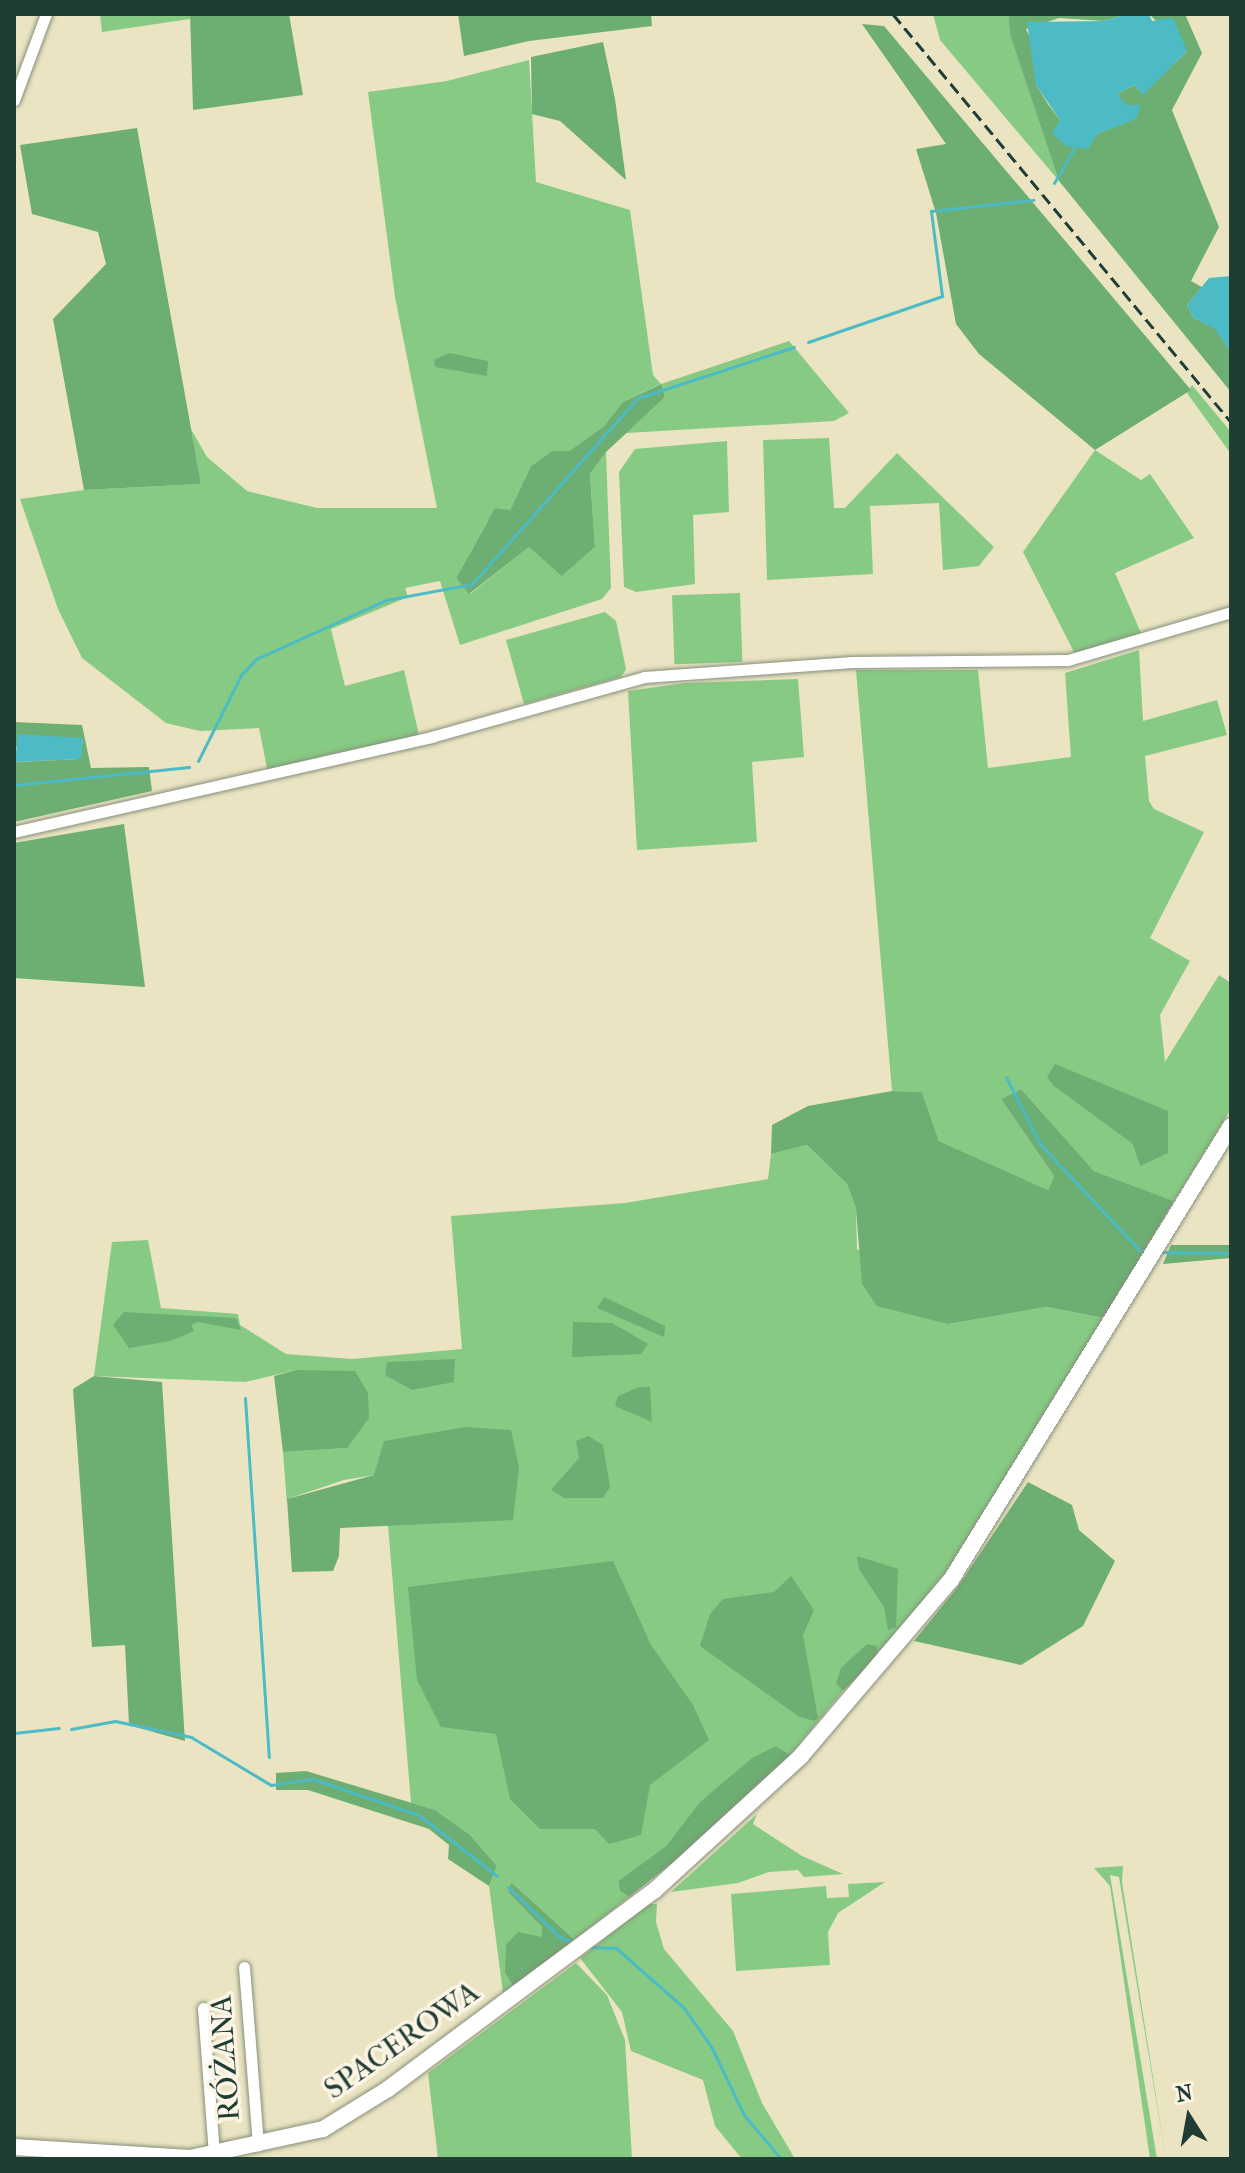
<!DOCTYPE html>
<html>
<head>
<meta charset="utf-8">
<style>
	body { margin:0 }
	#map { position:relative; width:1245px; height:2173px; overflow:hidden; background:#ebe4c3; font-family:"IM FELL French Canon",serif }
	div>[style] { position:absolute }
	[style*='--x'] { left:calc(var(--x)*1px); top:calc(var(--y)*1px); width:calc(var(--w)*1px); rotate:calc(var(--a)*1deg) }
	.green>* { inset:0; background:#87ca84; transform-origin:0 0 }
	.forest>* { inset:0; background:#6dae72 }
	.water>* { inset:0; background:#4dbbc6 }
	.stream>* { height:3px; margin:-1.5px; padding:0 1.5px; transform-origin:1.5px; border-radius:1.5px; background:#4dbbc6 }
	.roads { filter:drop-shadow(0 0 2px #85907c) drop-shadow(0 0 2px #85907c) }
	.street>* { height:11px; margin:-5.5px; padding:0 5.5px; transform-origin:5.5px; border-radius:5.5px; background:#fff }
	.secondary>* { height:16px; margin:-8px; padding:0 8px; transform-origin:8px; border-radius:8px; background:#fff }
	.rail>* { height:3px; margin-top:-1.5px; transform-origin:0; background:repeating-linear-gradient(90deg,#1f3d34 0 12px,transparent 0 18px) }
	span { translate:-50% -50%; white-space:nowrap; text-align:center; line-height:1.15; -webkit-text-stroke:7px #fcf5e5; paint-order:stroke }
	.street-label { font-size:30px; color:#1f3d34 }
	.frame { position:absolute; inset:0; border:16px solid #1f3d34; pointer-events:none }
	.north { position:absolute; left:1149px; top:2077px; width:80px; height:80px; -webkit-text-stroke:6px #fcf5e5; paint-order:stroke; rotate:349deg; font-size:22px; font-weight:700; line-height:32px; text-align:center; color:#1f3d34 }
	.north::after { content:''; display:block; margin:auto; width:28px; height:36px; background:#1f3d34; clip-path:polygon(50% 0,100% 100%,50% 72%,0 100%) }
</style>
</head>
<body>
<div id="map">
	<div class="green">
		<div style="clip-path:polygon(100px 14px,190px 14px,190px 19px,102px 32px)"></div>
		<div style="clip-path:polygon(933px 14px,1008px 14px,1010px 35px,1059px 181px,940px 40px)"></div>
		<div style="clip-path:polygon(529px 60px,536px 182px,630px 210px,653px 375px,661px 384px,789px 341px,849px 413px,834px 421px,626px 433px,665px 397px,660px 384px,623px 402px,603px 427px,569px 451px,552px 451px,531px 466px,510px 510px,488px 520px,456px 578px,470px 594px,529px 547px,563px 575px,595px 547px,590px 474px,606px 452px,611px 588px,602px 599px,460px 645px,440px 581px,405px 588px,408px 597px,331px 629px,345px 686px,404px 670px,419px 735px,268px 773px,259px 728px,200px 731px,166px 723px,82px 658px,58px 609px,20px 499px,84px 490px,201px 484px,191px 429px,207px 457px,247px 491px,317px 508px,437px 508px,395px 297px,368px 92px,447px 81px)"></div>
		<div style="clip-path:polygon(1192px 385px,1231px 432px,1231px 454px,1187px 393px)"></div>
		<div style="clip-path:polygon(829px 438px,834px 508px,845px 508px,897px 453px,994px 547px,979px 566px,943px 570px,939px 503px,870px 506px,873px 574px,767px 580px,763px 440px)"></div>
		<div style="clip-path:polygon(727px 441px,729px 512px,693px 515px,695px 584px,636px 592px,624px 587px,619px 472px,635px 449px)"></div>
		<div style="clip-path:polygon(1095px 450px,1141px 480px,1150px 474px,1194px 538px,1115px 573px,1141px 633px,1075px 654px,1023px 552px)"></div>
		<div style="left:740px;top:593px;width:69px;height:68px;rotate:88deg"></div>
		<div style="clip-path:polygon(605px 612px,616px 621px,626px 669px,621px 677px,524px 704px,506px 640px)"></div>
		<div style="clip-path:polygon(1139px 650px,1143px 721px,1217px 700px,1227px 735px,1145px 756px,1149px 801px,1154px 809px,1204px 832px,1150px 938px,1190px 961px,1160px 1015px,1165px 1062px,1219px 975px,1231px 983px,1231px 1109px,1174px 1201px,1094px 1171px,1021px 1089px,1001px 1099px,1054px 1176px,1048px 1190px,939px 1141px,922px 1092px,892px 1091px,856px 670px,978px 670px,988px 768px,1071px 757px,1065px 673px)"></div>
		<div style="clip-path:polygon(798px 679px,804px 757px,752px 762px,757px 842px,637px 850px,628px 691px,685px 683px)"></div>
		<div style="clip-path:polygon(807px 1145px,847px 1184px,856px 1209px,857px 1249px,948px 1324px,1047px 1307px,1104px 1318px,946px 1572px,877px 1657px,837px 1684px,843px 1691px,790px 1755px,776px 1746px,699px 1803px,666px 1846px,618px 1881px,620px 1891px,629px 1897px,575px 1940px,511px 1882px,508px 1892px,542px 1927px,541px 1937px,505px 1973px,513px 1986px,503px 1993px,489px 1886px,497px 1866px,469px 1834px,435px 1810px,411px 1803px,388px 1525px,445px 1522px,374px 1475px,344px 1480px,287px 1499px,287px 1504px,283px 1452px,347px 1448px,296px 1370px,245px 1382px,94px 1376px,112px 1242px,148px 1240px,161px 1308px,238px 1314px,240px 1325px,286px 1354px,352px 1359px,462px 1349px,451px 1216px,625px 1203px,768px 1179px,771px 1154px)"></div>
		<div style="clip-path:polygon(757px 1814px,753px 1824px,802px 1856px,843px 1874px,804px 1877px,798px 1870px,769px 1872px,738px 1883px,671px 1892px)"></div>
		<div style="clip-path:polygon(1123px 1866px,1122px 1882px,1166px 2159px,1119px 1877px,1110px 1875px,1157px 2159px,1150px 2159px,1110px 1886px,1094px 1868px)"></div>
		<div style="clip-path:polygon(885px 1882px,838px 1913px,828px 1932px,830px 1965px,736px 1971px,731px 1894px,826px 1886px,827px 1898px,849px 1897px,848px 1884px)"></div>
		<div style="clip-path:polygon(649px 1904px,657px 1904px,656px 1922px,664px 1949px,733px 2031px,762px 2103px,795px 2159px,742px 2159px,715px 2126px,703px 2080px,631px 2051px,622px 2012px,580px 1958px)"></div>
		<div style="clip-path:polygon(576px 1963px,607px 1995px,625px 2040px,632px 2159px,438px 2159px,428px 2073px)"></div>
	</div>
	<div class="forest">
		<div style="clip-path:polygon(190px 14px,289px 14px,303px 95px,193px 110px)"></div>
		<div style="clip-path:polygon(458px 14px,651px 14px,652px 26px,529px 41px,464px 56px)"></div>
		<div style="clip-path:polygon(1008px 14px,1128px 14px,1104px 21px,1059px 18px,1026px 29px,1034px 45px,1036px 85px,1048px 104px,1060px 120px,1097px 134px,1136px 118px,1117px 94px,1134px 85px,1143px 94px,1187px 51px,1149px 14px,1185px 14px,1202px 53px,1172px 110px,1219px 227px,1191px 281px,1202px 287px,1187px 305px,1194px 318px,1215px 328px,1231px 353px,1231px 392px,1059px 181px,1010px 35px)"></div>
		<div style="clip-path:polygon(862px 24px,884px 26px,1191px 390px,1095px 450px,979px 354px,956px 324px,936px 213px,916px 149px,946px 144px)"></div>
		<div style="clip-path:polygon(603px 42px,615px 99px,626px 180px,560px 121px,532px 114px,531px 57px)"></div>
		<div style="clip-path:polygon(137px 128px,201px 484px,84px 490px,53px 319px,106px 264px,98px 232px,32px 214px,20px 145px)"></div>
		<div style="clip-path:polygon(449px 353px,488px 361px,487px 376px,435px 367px,434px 360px)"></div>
		<div style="clip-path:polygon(661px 384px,665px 397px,606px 452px,590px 474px,595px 547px,562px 576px,529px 547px,469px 594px,456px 578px,495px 508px,510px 510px,531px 466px,552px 451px,569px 451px,603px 427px,623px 402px)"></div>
		<div style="clip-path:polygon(14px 722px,82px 725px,91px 768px,149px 767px,152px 791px,14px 822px,14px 753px,16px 762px,80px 759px,83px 739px,14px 747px)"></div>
		<div style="clip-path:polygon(124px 824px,145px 987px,14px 978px,14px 843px)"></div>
		<div style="clip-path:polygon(1055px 1064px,1168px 1111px,1168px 1153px,1140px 1166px,1133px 1144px,1054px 1086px,1047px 1077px)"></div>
		<div style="clip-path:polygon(1021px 1089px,1094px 1171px,1174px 1201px,1104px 1318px,1047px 1307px,948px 1324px,877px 1306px,862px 1284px,856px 1209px,847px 1184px,807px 1145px,771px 1154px,772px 1125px,808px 1106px,892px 1091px,922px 1092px,939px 1141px,1048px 1190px,1054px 1176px,1001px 1099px)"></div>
		<div style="clip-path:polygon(1171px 1245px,1231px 1245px,1231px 1258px,1163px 1264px)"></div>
		<div style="clip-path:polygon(604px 1297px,665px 1326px,664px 1337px,597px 1308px)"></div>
		<div style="clip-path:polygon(124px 1312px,236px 1318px,241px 1330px,198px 1322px,191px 1325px,194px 1331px,170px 1341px,129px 1348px,113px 1325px)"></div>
		<div style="clip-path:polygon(573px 1322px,612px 1323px,648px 1344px,641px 1354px,572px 1357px)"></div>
		<div style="clip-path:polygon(455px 1359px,454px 1382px,412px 1390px,385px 1375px,387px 1362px)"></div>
		<div style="clip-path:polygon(296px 1370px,355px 1371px,368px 1393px,369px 1418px,347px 1448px,283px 1452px,274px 1376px)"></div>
		<div style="clip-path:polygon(94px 1376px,162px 1382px,185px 1741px,129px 1725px,125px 1645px,92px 1647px,73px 1389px)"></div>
		<div style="clip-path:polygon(639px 1387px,650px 1387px,652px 1422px,615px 1406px,618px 1396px)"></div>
		<div style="clip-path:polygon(466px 1427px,511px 1430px,519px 1468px,513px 1520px,340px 1528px,339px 1556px,333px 1571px,292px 1572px,287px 1499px,374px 1475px,384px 1441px)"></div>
		<div style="clip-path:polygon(588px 1436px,603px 1445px,610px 1487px,603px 1498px,564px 1498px,551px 1490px,579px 1458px,576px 1441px)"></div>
		<div style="clip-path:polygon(1028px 1482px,1072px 1505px,1079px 1530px,1115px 1561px,1083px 1626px,1021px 1665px,914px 1641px,957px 1588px)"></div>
		<div style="clip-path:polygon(857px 1556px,898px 1569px,896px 1627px,888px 1630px,884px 1607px,859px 1569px)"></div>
		<div style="clip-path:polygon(613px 1561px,651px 1645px,693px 1705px,709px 1740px,650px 1785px,641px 1835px,609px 1844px,595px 1829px,540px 1829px,510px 1799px,496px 1734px,441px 1727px,417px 1680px,408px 1587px)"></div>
		<div style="clip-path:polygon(791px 1576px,814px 1610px,803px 1635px,818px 1718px,814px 1721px,798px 1716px,700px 1646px,710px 1614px,723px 1599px,774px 1592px)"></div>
		<div style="clip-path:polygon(867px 1644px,877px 1646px,877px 1657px,843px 1691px,836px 1684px,841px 1668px)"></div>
		<div style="clip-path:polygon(776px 1746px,790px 1755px,705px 1837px,629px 1897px,620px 1891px,618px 1881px,666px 1846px,699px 1803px,752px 1758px)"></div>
		<div style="clip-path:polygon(306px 1771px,435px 1810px,469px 1834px,497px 1866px,489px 1886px,448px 1859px,449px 1845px,429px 1829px,308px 1790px,276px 1790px,276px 1773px)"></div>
		<div style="clip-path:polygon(511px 1882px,575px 1940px,513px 1986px,505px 1973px,506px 1945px,518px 1932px,541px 1937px,542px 1927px,508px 1892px)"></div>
	</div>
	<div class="water">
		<div style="clip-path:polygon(1128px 14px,1149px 14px,1152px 21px,1173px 18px,1187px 51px,1143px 95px,1134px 85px,1117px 94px,1127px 105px,1141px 105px,1136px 119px,1097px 134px,1088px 149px,1066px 146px,1052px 133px,1060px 120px,1036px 85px,1027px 22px,1104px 21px)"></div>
		<div style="clip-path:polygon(1231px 276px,1231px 353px,1215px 329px,1194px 318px,1187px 305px,1209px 278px)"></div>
		<div style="clip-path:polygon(18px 734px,83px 738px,81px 759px,15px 762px)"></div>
	</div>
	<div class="stream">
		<div style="--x:1054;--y:183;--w:42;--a:-59.7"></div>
		<div style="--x:808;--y:342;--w:142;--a:-18.9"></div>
		<div style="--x:942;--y:296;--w:86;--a:-97.4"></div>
		<div style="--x:931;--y:211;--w:103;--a:-6.2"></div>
		<div style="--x:198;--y:761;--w:96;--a:-63.4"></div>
		<div style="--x:241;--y:675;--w:22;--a:-47"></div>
		<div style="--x:256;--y:659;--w:143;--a:-24.4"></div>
		<div style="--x:386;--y:600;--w:87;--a:-10.5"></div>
		<div style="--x:472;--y:584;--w:249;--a:-48.3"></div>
		<div style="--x:638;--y:398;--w:164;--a:-18.1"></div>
		<div style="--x:14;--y:785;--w:176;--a:-5.9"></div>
		<div style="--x:1006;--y:1077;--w:75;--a:63.1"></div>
		<div style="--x:1040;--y:1144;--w:146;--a:46.9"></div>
		<div style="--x:1140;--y:1251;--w:6;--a:0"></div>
		<div style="--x:1162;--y:1252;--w:69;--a:0.8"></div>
		<div style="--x:245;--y:1398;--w:360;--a:86.2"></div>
		<div style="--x:71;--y:1729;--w:45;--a:-10.3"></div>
		<div style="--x:115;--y:1721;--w:78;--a:11.9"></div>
		<div style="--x:191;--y:1737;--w:93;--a:31"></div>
		<div style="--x:271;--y:1785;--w:42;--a:-8.1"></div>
		<div style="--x:313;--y:1779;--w:112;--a:18.8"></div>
		<div style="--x:419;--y:1815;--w:99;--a:38"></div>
		<div style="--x:14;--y:1733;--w:45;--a:-6.3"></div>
		<div style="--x:508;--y:1887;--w:74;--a:43.9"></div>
		<div style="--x:561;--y:1938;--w:13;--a:18"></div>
		<div style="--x:588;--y:1947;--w:28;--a:2"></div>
		<div style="--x:616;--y:1948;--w:91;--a:41.4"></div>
		<div style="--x:684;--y:2008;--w:49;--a:55"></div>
		<div style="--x:712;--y:2048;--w:74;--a:64.5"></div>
		<div style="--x:744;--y:2115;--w:57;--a:49.9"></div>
	</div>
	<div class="roads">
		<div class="street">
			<div style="--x:14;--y:100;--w:92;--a:-69.6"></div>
			<div style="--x:14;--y:832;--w:428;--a:-12.8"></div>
			<div style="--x:431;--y:737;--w:221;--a:-15.7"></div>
			<div style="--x:644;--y:677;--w:209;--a:-4.1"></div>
			<div style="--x:852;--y:662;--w:216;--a:-0.5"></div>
			<div style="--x:1068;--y:660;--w:170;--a:-16.4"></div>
			<div style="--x:244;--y:1967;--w:179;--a:85.5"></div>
			<div style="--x:203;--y:2008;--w:146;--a:85.7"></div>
		</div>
		<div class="secondary">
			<div style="--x:14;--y:2147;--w:176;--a:3.6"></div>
			<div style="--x:190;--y:2158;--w:136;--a:-12.3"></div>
			<div style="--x:323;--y:2129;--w:76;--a:-31.6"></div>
			<div style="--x:388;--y:2089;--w:333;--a:-36.7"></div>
			<div style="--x:655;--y:1890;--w:198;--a:-42.5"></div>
			<div style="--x:801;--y:1756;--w:231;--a:-49.6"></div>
			<div style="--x:951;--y:1580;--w:533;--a:-58.34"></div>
		</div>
	</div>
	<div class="rail">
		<div style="--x:893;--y:14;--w:530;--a:50.36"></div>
	</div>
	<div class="street-label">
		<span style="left:402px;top:2041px;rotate:-35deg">SPACEROWA</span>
		<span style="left:226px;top:2058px;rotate:-94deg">RÓŻANA</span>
	</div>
	<div class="frame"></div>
	<div class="north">N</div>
</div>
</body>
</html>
